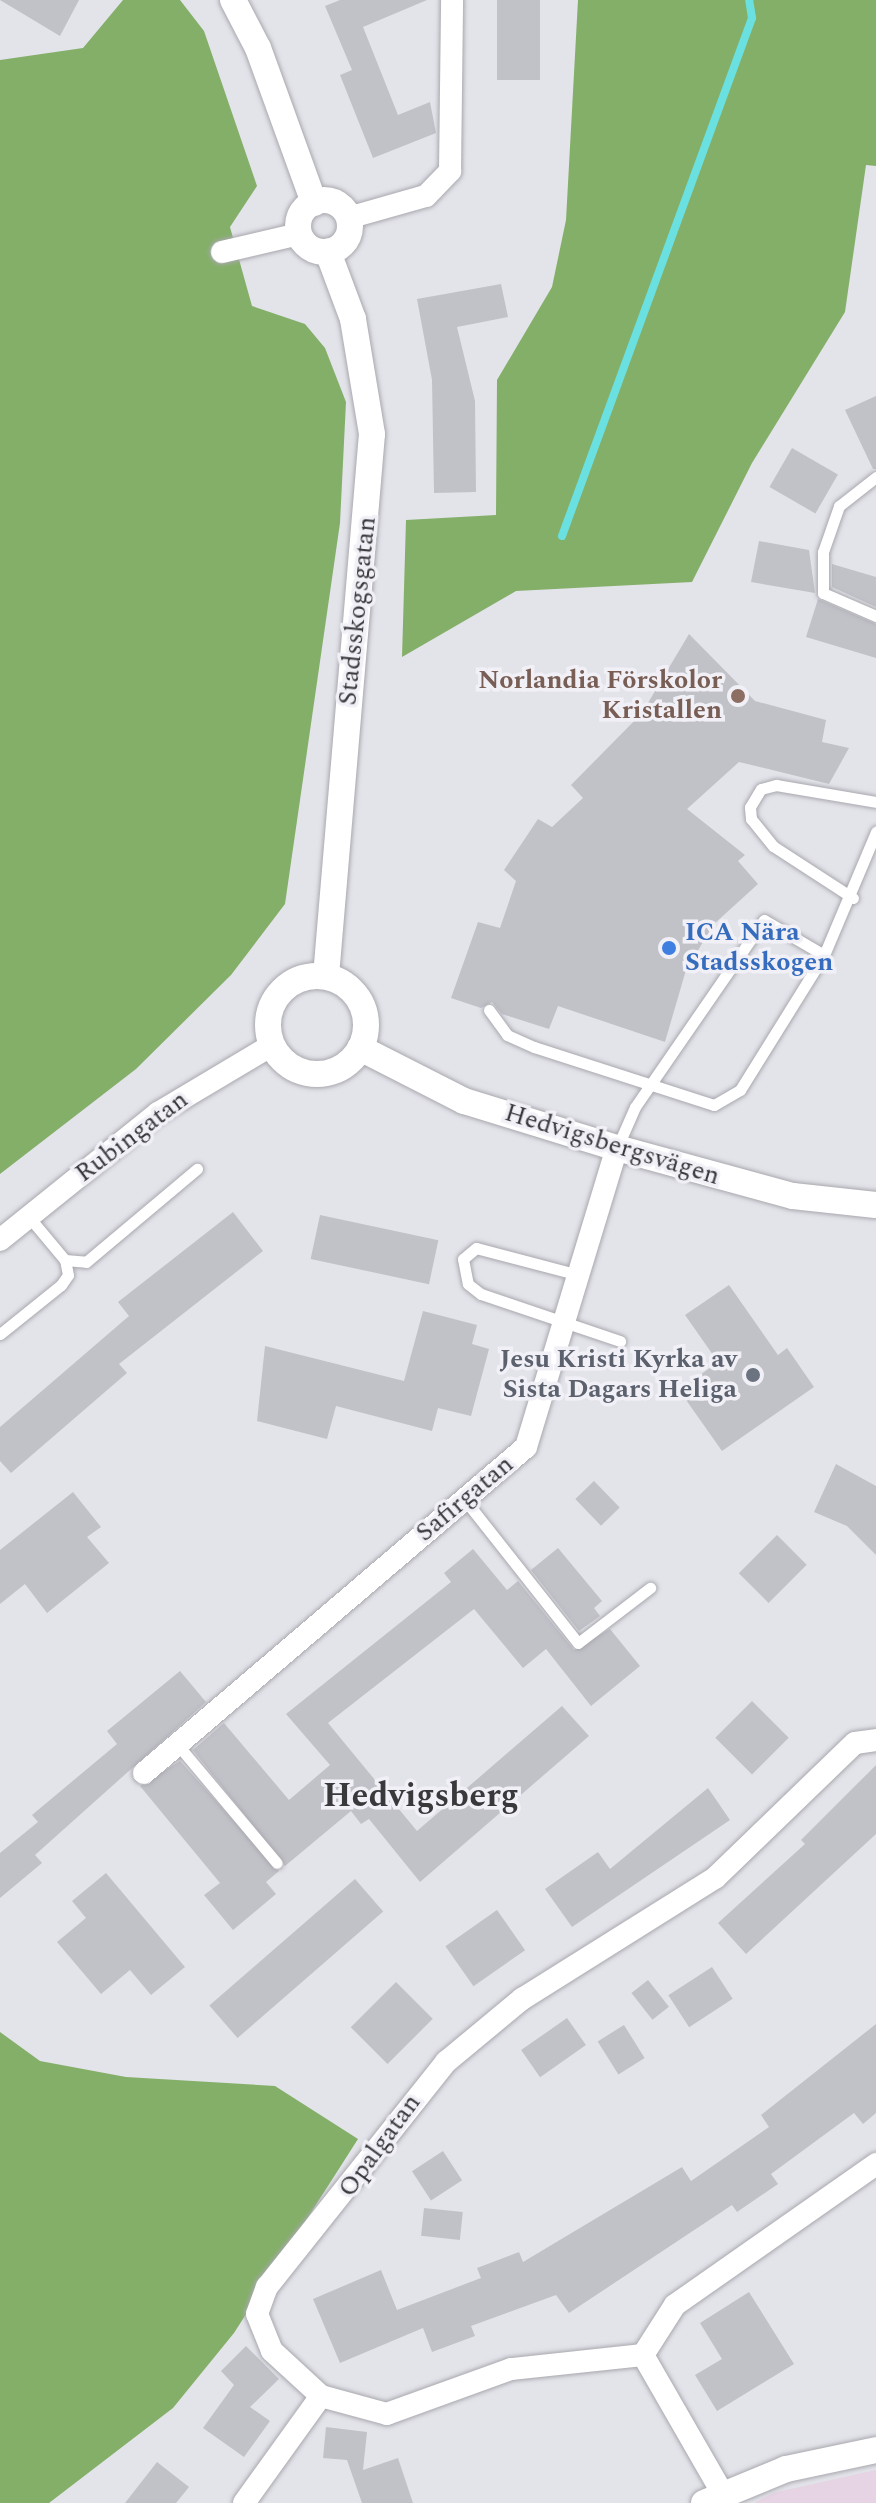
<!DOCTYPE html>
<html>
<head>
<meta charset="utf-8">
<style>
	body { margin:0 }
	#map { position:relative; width:876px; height:2503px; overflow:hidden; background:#e3e3ea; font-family:Spectral,serif }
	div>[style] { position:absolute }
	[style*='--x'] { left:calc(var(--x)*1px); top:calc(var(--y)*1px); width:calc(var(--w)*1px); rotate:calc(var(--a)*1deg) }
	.industrial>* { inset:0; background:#e6d3e4 }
	.forest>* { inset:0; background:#84af69 }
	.stream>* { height:8px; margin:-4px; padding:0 4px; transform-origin:4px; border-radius:4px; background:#6ae0e0 }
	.building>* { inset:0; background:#c1c1c8; transform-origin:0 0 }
	.roads { filter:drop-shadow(0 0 2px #a8a8ae) drop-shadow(0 0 2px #a8a8ae) }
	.service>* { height:11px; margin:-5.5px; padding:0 5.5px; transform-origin:5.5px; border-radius:5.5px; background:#fff }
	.minor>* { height:22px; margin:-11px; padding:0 11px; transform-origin:11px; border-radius:11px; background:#fff }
	.tertiary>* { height:26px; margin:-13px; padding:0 13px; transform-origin:13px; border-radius:13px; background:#fff }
	.tertiary>.ring { margin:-13px; padding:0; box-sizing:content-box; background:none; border:26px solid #fff; border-radius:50% }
	.dots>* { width:22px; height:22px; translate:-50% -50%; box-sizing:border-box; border:4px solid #f1f0f7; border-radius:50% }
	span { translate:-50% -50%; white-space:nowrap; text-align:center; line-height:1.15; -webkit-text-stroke:7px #f1f0f7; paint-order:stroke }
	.street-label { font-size:26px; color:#39383b }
	.education-label { font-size:26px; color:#785e54; font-weight:700 }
	.right { translate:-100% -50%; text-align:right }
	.shop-label { font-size:26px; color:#366cbe; font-weight:700 }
	.left { translate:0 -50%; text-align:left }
	.worship-label { font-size:26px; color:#5b616d; font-weight:700 }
	.district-label { font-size:34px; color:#39383b; font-weight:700 }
</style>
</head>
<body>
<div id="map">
	<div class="industrial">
		<div style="clip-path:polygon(876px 2470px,876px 2503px,754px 2503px,773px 2493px)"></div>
	</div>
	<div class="forest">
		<div style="clip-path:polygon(123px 0,180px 0,204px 31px,257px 186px,230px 227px,252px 306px,305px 324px,325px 348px,346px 402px,340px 523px,285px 904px,231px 975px,136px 1069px,0 1174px,0 60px,83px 48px)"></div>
		<div style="clip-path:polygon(578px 0,876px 0,876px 166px,866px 165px,845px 312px,752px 463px,692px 582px,516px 591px,402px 657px,406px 520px,496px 515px,497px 380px,552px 287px,566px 220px)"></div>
		<div style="clip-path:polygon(0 2032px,40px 2061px,126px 2077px,275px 2086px,358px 2139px,234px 2333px,173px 2408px,49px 2503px,0 2503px)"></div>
	</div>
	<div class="stream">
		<div style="--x:562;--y:536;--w:552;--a:-69.86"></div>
		<div style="--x:752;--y:18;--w:18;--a:-99"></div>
	</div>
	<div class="building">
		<div style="clip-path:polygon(0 0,79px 0,60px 36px)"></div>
		<div style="clip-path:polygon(340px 0,427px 0,363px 27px,398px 115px,430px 102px,436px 133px,373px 158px,340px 75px,352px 70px,325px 6px)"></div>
		<div style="left:497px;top:0;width:43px;height:80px"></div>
		<div style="clip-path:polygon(501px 284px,508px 317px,457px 327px,475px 401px,476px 492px,434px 493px,432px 380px,417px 299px)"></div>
		<div style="clip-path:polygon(876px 396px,876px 469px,873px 469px,845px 410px)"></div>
		<div style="left:792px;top:448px;width:53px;height:45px;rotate:30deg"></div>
		<div style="clip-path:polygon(759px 541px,809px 550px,815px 593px,751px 582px)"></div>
		<div style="clip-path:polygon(832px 564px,876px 577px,876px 607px,832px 587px)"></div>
		<div style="clip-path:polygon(818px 599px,876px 624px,876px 658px,806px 637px)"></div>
		<div style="clip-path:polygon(689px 634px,755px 701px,826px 720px,822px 742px,849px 748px,829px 784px,739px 762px,687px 809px,745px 855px,738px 861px,758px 884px,714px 924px,686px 970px,665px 1042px,558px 1006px,549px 1029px,502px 1014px,492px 1002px,481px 1008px,451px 998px,478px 922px,500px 928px,516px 881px,504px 870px,538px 819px,552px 827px,583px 798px,571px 785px,642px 713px)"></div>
		<div style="clip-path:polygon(233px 1212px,263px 1251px,119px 1364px,127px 1373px,11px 1473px,0 1461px,0 1427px,129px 1316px,118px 1302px)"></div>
		<div style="left:320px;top:1215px;width:121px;height:45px;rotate:12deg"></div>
		<div style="clip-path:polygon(729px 1285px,778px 1355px,787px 1348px,814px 1387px,722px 1451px,679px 1390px,718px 1362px,685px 1315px)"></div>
		<div style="clip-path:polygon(423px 1311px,477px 1325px,472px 1344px,489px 1349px,471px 1416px,438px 1408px,432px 1431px,336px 1406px,327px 1439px,257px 1421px,265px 1346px,404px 1381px)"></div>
		<div style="clip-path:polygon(836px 1464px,876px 1486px,876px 1555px,847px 1526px,814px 1512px)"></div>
		<div style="left:594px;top:1481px;width:37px;height:26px;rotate:46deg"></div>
		<div style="clip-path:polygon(73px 1492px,101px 1527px,87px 1537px,109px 1563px,47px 1613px,25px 1584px,0 1604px,0 1550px)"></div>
		<div style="left:777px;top:1535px;width:42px;height:54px;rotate:45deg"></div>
		<div style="clip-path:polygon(558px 1548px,602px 1601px,594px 1608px,600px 1616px,579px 1631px,531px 1570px)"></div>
		<div style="clip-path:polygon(473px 1549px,507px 1590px,518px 1581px,574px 1650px,610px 1629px,640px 1666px,591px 1706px,546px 1649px,523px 1668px,474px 1609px,328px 1723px,417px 1831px,562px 1706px,589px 1736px,420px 1882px,369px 1819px,361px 1824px,351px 1811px,285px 1866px,193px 1750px,224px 1723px,289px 1800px,330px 1765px,286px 1714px,451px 1582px,444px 1573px)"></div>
		<div style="clip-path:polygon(180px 1671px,206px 1702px,35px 1855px,42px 1863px,0 1898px,0 1853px,38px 1822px,32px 1815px,117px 1744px,107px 1731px)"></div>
		<div style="left:752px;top:1701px;width:52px;height:52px;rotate:45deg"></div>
		<div style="clip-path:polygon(180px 1761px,279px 1871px,266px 1882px,276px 1894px,233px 1930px,204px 1895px,220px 1883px,140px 1786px)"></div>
		<div style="clip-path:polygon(876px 1765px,876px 1834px,746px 1954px,718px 1923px,805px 1844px,801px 1840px)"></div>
		<div style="clip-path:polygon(708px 1788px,730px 1820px,572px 1927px,545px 1889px,598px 1852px,610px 1869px)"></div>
		<div style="clip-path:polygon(106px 1873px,185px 1967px,151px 1995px,130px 1970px,101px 1994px,57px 1942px,86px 1918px,72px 1901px)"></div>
		<div style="left:355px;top:1879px;width:43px;height:193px;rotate:49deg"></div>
		<div style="left:497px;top:1910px;width:49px;height:63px;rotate:55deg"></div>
		<div style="left:712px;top:1967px;width:38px;height:52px;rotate:57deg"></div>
		<div style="left:648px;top:1980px;width:34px;height:21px;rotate:52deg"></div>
		<div style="left:396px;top:1982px;width:52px;height:64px;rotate:45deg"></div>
		<div style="left:567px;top:2018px;width:33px;height:56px;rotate:55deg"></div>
		<div style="clip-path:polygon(876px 2024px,876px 2113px,863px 2124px,854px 2113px,771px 2174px,778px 2184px,737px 2212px,732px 2205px,569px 2313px,556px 2295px,471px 2326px,475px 2336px,432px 2352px,423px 2328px,340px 2363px,313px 2299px,381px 2270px,397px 2310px,481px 2278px,477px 2268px,519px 2252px,523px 2262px,682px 2167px,691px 2181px,769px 2127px,761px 2115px)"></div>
		<div style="left:624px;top:2025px;width:39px;height:31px;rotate:58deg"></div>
		<div style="left:443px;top:2151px;width:35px;height:37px;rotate:57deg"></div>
		<div style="left:424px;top:2208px;width:39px;height:28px;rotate:6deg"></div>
		<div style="clip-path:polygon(749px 2292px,794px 2364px,717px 2411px,695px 2375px,722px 2359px,700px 2323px)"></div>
		<div style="clip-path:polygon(246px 2346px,279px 2379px,250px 2407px,270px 2421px,244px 2457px,203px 2428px,234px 2385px,221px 2371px)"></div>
		<div style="clip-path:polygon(326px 2427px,367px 2432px,363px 2470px,398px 2458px,413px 2503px,362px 2503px,347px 2460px,323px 2458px)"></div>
		<div style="clip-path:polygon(157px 2462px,189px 2487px,176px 2503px,125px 2503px)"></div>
	</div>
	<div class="roads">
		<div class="service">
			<div style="--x:876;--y:477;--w:47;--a:141.9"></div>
			<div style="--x:839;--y:506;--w:49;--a:109.2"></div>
			<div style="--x:823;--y:552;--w:41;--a:90"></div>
			<div style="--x:823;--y:593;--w:58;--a:23.5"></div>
			<div style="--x:853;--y:898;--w:95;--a:-147"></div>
			<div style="--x:773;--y:846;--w:35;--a:-129"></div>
			<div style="--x:751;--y:819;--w:12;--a:-95"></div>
			<div style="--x:750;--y:807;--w:21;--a:-59"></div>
			<div style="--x:761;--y:789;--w:16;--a:-15"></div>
			<div style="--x:776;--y:785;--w:101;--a:9.6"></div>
			<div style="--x:489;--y:1010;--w:31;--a:54"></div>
			<div style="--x:507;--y:1035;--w:30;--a:24"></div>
			<div style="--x:534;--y:1047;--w:189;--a:17.9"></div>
			<div style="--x:714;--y:1105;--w:30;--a:-30"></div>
			<div style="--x:740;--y:1090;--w:159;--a:-58.1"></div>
			<div style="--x:617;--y:1148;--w:45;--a:-66.3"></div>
			<div style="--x:635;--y:1107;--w:227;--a:-55.4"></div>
			<div style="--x:764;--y:920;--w:69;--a:30.3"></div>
			<div style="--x:824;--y:955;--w:134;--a:-67.1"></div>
			<div style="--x:29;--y:1217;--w:56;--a:50.1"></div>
			<div style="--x:65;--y:1260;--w:21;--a:5"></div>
			<div style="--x:86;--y:1262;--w:145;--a:-40"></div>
			<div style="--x:579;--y:1275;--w:106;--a:-165.3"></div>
			<div style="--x:476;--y:1248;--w:17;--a:140"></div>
			<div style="--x:463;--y:1259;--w:25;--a:79"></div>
			<div style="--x:468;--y:1284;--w:16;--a:38"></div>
			<div style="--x:481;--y:1294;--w:147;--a:18.7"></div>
			<div style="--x:0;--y:1334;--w:78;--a:-38.8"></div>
			<div style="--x:61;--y:1285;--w:12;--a:-55"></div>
			<div style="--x:68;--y:1275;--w:15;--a:-101"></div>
			<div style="--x:465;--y:1500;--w:182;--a:51.7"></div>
			<div style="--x:578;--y:1643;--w:91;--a:-37.4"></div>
			<div style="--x:177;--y:1744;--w:155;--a:50"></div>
		</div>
		<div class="minor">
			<div style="--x:348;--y:218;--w:81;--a:-15.8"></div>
			<div style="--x:426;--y:196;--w:35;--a:-46"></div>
			<div style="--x:450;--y:171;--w:171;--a:-89.3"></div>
			<div style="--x:222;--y:252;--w:79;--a:-13.2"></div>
			<div style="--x:0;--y:1240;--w:203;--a:-38.8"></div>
			<div style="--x:158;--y:1113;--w:133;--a:-30.8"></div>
			<div style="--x:144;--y:1773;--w:502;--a:-40.48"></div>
			<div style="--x:526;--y:1447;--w:313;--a:-73.1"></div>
			<div style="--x:643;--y:2355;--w:133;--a:173.9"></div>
			<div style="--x:511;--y:2369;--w:132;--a:160.1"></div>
			<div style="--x:387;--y:2414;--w:68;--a:-164.7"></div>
			<div style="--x:321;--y:2396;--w:67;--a:-137.4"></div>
			<div style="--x:272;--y:2351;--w:40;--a:-112"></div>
			<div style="--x:257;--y:2314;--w:29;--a:-70"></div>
			<div style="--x:267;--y:2287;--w:288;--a:-51.5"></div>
			<div style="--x:446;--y:2062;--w:99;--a:-39.7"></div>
			<div style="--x:522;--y:1999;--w:228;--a:-32.1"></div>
			<div style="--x:715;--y:1878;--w:194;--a:-44"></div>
			<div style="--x:855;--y:1743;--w:21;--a:-8"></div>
			<div style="--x:643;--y:2355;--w:59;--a:-57.4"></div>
			<div style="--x:675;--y:2305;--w:246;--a:-35"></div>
			<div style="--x:643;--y:2355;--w:160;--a:60.1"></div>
			<div style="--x:244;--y:2503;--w:132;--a:-54.3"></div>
		</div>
		<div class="tertiary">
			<div style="--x:233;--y:0;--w:54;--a:62.5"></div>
			<div style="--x:258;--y:48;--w:165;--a:70.1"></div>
			<div class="ring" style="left:298px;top:200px;width:26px;height:26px"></div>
			<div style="--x:326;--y:976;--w:544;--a:-85.15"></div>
			<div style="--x:372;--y:434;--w:117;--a:-99.4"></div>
			<div style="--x:353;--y:319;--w:72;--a:-110.5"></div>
			<div class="ring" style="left:268px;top:976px;width:72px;height:72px"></div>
			<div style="--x:360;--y:1048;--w:117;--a:27"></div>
			<div style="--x:464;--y:1101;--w:160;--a:17.1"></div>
			<div style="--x:617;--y:1148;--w:182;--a:15.3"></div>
			<div style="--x:793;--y:1196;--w:83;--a:6.2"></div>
			<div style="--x:704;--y:2503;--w:89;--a:-22.5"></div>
			<div style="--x:786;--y:2469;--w:92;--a:-11.9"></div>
		</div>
	</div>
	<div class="dots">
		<div style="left:738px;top:696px;background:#8d6e63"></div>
		<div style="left:669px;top:948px;background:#3f7fe0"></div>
		<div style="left:753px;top:1375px;background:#6b7280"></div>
	</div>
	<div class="street-label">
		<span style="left:358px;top:611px;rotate:-84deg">Stadsskogsgatan</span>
		<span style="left:132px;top:1137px;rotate:-37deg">Rubingatan</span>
		<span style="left:612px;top:1145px;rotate:17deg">Hedvigsbergsvägen</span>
		<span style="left:465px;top:1499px;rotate:-40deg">Safirgatan</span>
		<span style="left:380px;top:2146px;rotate:-54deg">Opalgatan</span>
	</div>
	<div class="education-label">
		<span class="right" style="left:722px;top:696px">Norlandia Förskolor<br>Kristallen</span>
	</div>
	<div class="shop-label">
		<span class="left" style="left:685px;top:948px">ICA Nära<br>Stadsskogen</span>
	</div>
	<div class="worship-label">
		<span class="right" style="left:737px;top:1375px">Jesu Kristi Kyrka av<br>Sista Dagars Heliga</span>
	</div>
	<div class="district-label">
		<span style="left:421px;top:1797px">Hedvigsberg</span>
	</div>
</div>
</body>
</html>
